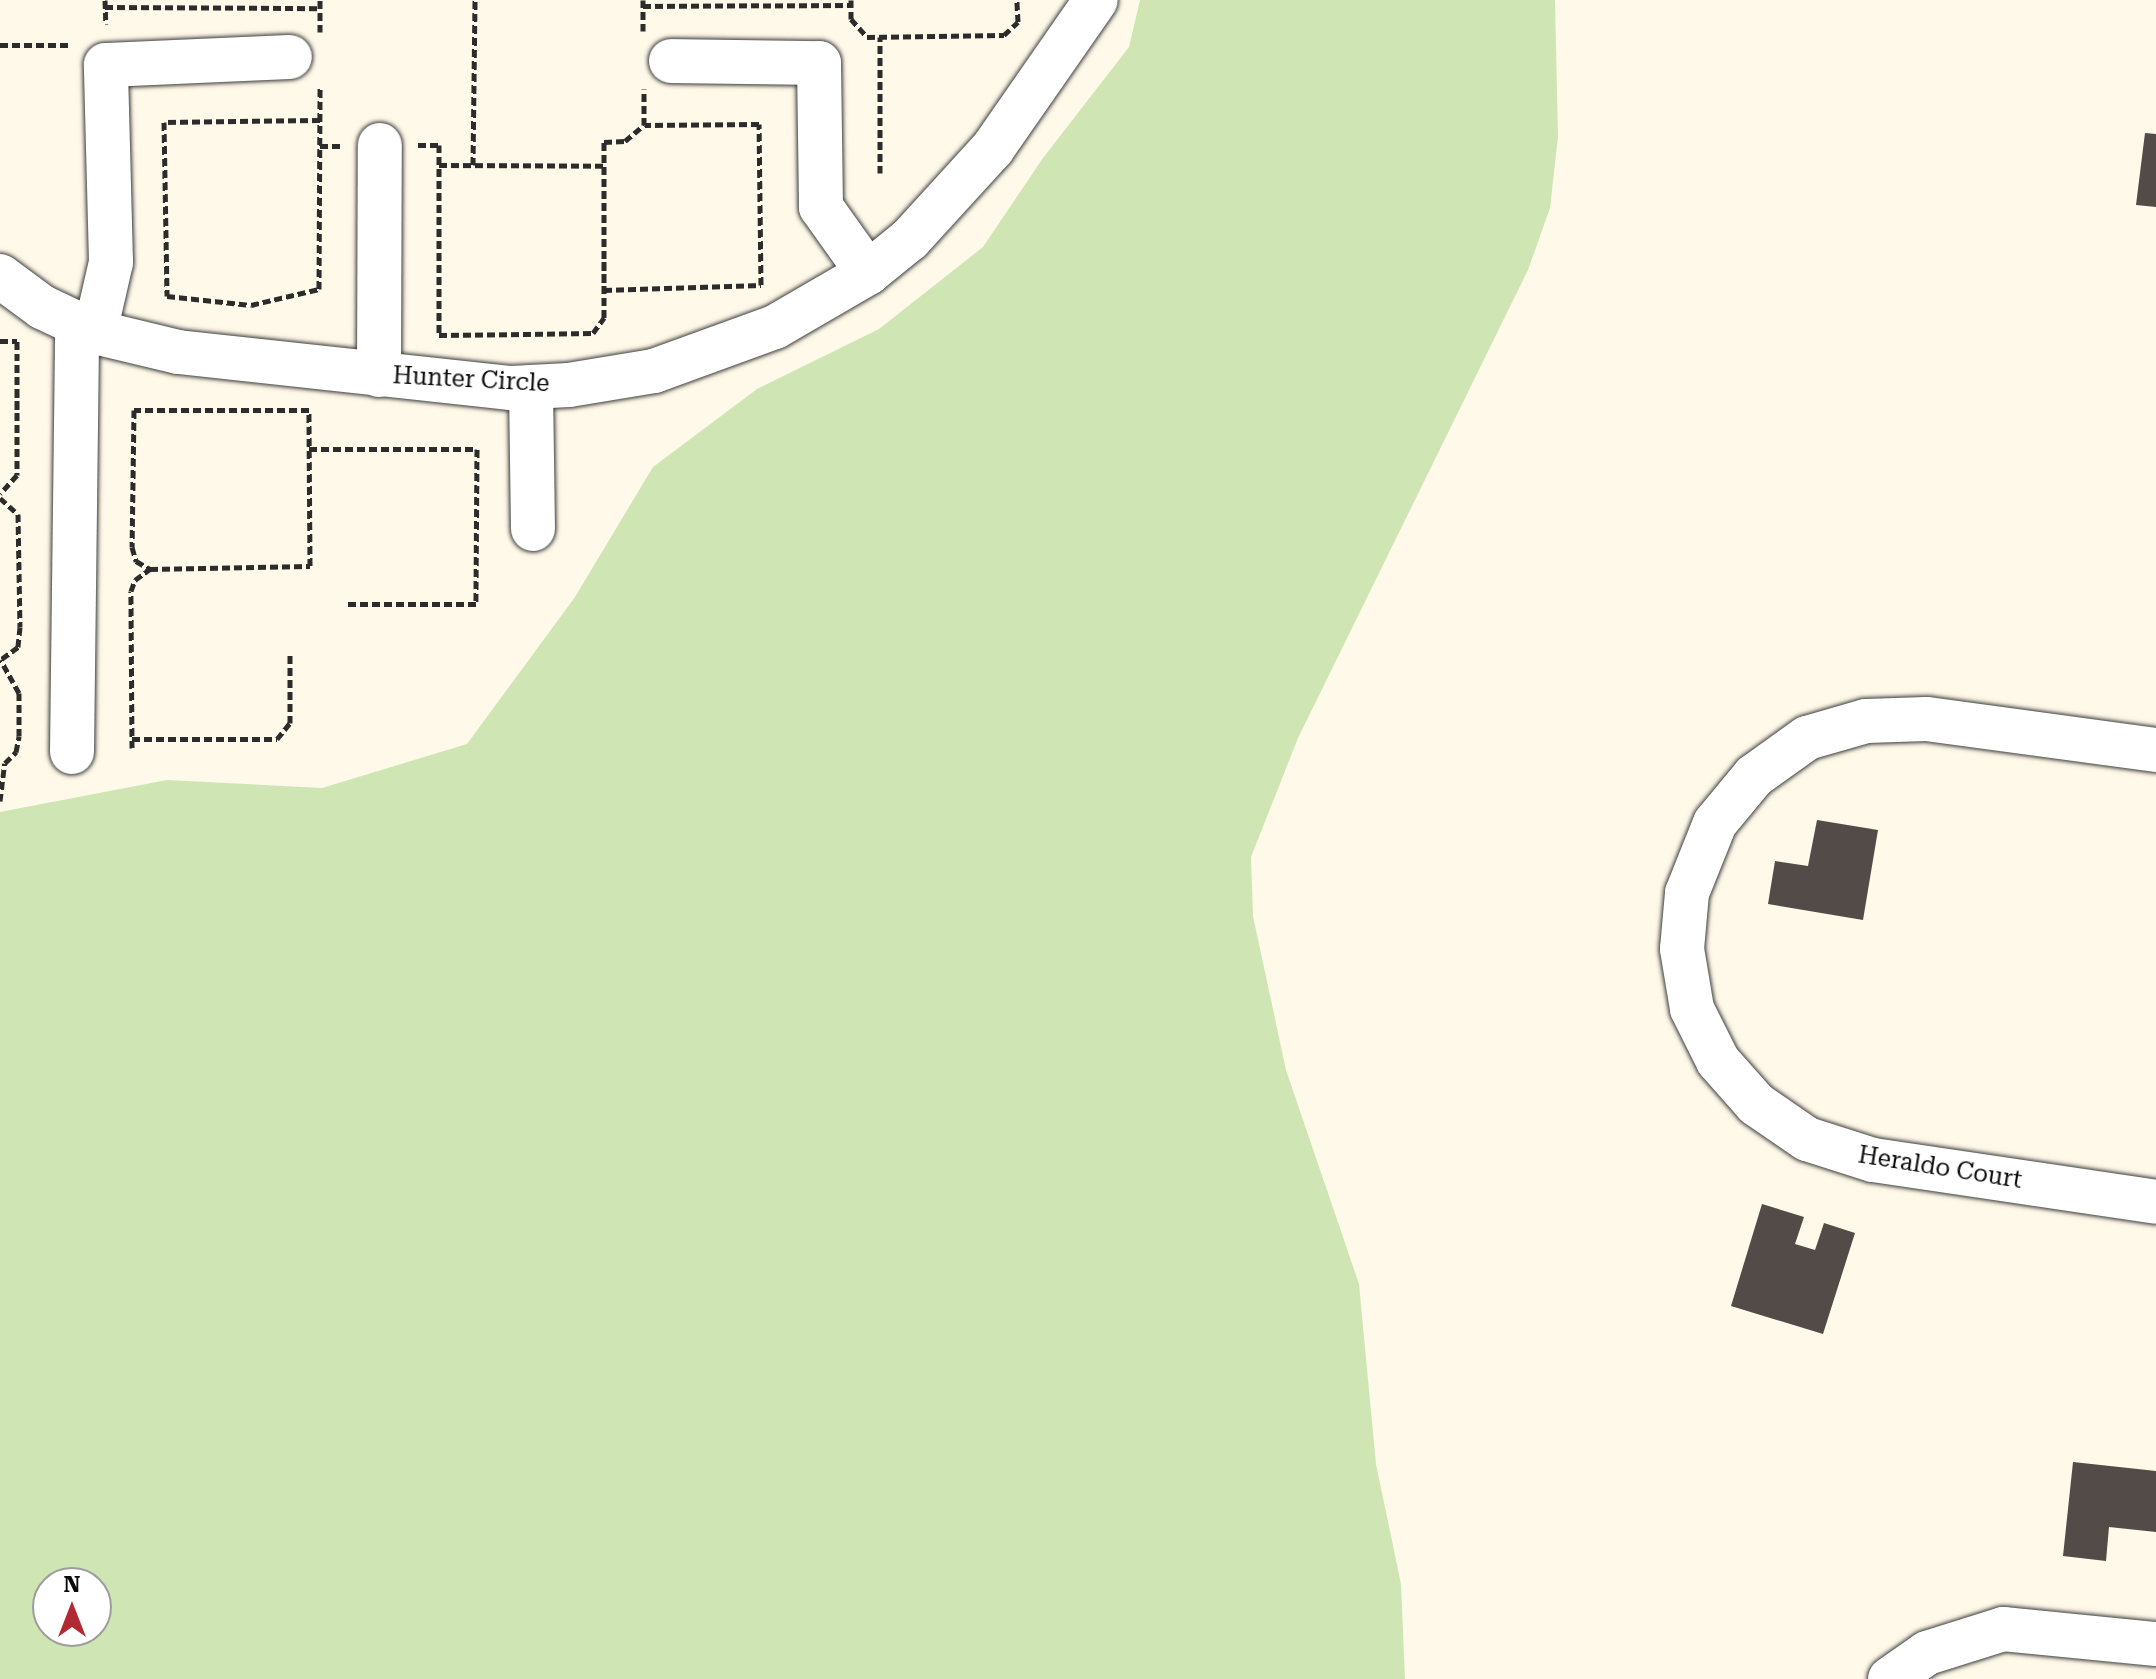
<!DOCTYPE html>
<html>
<head>
<meta charset="utf-8">
<style>
	body { margin:0 }
	#map { position:relative; width:2156px; height:1679px; overflow:hidden; background:#fef9e8; font-family:"Roboto Serif",serif }
	div>[style] { position:absolute }
	[style*='--x'] { left:calc(var(--x)*1px); top:calc(var(--y)*1px); width:calc(var(--w)*1px); rotate:calc(var(--a)*1deg) }
	.green>* { inset:0; background:#cfe6b4 }
	.building>* { inset:0; background:#524b47 }
	.path>* { height:5px; margin-top:-2.5px; transform-origin:0; background:repeating-linear-gradient(90deg,#2c2c2c 0 8px,transparent 0 12px) }
	.roads { filter:drop-shadow(0 0 2px #3d3d3d) drop-shadow(0 0 2px #3d3d3d) }
	.minor>* { height:44px; margin:-22px; padding:0 22px; transform-origin:22px; border-radius:22px; background:#fff }
	span { translate:-50% -50%; white-space:nowrap; text-align:center; line-height:1.15; -webkit-text-stroke:8px #fff; paint-order:stroke }
	.street-label { font-size:24px; color:#0a0a0a }
	.north { position:absolute; left:32px; top:1567px; width:80px; height:80px; box-sizing:border-box; background:#fff; border:2px solid #9d9d9d; border-radius:50%; rotate:0deg; font-size:22px; font-weight:700; line-height:32px; text-align:center; color:#0a0a0a }
	.north::after { content:''; display:block; margin:auto; width:28px; height:36px; background:#b32933; clip-path:polygon(50% 0,100% 100%,50% 72%,0 100%) }
</style>
</head>
<body>
<div id="map">
	<div class="green">
		<div style="clip-path:polygon(evenodd,1140px 0,1555px 0,1558px 137px,1550px 208px,1528px 270px,1298px 738px,1251px 857px,1253px 916px,1286px 1070px,1359px 1284px,1376px 1464px,1401px 1584px,1405px 1679px,0 1679px,0 812px,167px 780px,322px 788px,467px 744px,575px 597px,653px 467px,757px 389px,879px 329px,983px 247px,1043px 158px,1129px 47px,1140px 0,48px 1583px,96px 1583px,96px 1631px,48px 1631px,48px 1583px)"></div>
	</div>
	<div class="building">
		<div style="clip-path:polygon(2145px 133px,2156px 134px,2156px 207px,2136px 205px)"></div>
		<div style="clip-path:polygon(1817px 820px,1878px 830px,1863px 920px,1768px 904px,1775px 861px,1808px 866px)"></div>
		<div style="clip-path:polygon(1762px 1204px,1804px 1217px,1795px 1244px,1815px 1250px,1824px 1223px,1855px 1233px,1823px 1334px,1731px 1306px)"></div>
		<div style="clip-path:polygon(2073px 1462px,2156px 1471px,2156px 1532px,2109px 1527px,2106px 1561px,2063px 1556px)"></div>
	</div>
	<div class="path">
		<div style="--x:105;--y:0;--w:24;--a:88"></div>
		<div style="--x:643;--y:0;--w:31;--a:90"></div>
		<div style="--x:851;--y:0;--w:19;--a:90"></div>
		<div style="--x:851;--y:19;--w:24;--a:48"></div>
		<div style="--x:867;--y:37;--w:137;--a:-0.8"></div>
		<div style="--x:1004;--y:35;--w:19;--a:-43"></div>
		<div style="--x:1018;--y:22;--w:22;--a:-93"></div>
		<div style="--x:643;--y:6;--w:208;--a:-0.3"></div>
		<div style="--x:105;--y:7;--w:215;--a:0.3"></div>
		<div style="--x:320;--y:32;--w:32;--a:-90"></div>
		<div style="--x:0;--y:45;--w:71;--a:0"></div>
		<div style="--x:320;--y:120;--w:156;--a:179.3"></div>
		<div style="--x:164;--y:122;--w:174;--a:89"></div>
		<div style="--x:167;--y:296;--w:84;--a:6.1"></div>
		<div style="--x:251;--y:305;--w:70;--a:-13.2"></div>
		<div style="--x:319;--y:289;--w:203;--a:-89.7"></div>
		<div style="--x:418;--y:145;--w:21;--a:0"></div>
		<div style="--x:439;--y:145;--w:190;--a:90"></div>
		<div style="--x:439;--y:335;--w:154;--a:-0.7"></div>
		<div style="--x:593;--y:333;--w:19;--a:-54"></div>
		<div style="--x:604;--y:318;--w:176;--a:-90"></div>
		<div style="--x:604;--y:142;--w:21;--a:-3"></div>
		<div style="--x:625;--y:141;--w:25;--a:-40"></div>
		<div style="--x:644;--y:125;--w:36;--a:-90"></div>
		<div style="--x:320;--y:146;--w:20;--a:0"></div>
		<div style="--x:439;--y:165;--w:165;--a:0.3"></div>
		<div style="--x:473;--y:165;--w:165;--a:-89.3"></div>
		<div style="--x:880;--y:173;--w:136;--a:-90"></div>
		<div style="--x:604;--y:290;--w:157;--a:-1.8"></div>
		<div style="--x:761;--y:285;--w:161;--a:-90.7"></div>
		<div style="--x:759;--y:124;--w:114;--a:179.5"></div>
		<div style="--x:0;--y:341;--w:17;--a:0"></div>
		<div style="--x:17;--y:341;--w:134;--a:90"></div>
		<div style="--x:17;--y:475;--w:25;--a:132"></div>
		<div style="--x:309;--y:449;--w:168;--a:0"></div>
		<div style="--x:477;--y:449;--w:155;--a:90.4"></div>
		<div style="--x:476;--y:604;--w:131;--a:180"></div>
		<div style="--x:0;--y:498;--w:24;--a:42"></div>
		<div style="--x:18;--y:514;--w:113;--a:89"></div>
		<div style="--x:20;--y:627;--w:20;--a:96"></div>
		<div style="--x:18;--y:647;--w:22;--a:144"></div>
		<div style="--x:132;--y:739;--w:145;--a:0"></div>
		<div style="--x:277;--y:739;--w:21;--a:-51"></div>
		<div style="--x:290;--y:723;--w:68;--a:-90"></div>
		<div style="--x:132;--y:748;--w:157;--a:-90.4"></div>
		<div style="--x:131;--y:591;--w:12;--a:-70"></div>
		<div style="--x:135;--y:580;--w:19;--a:-36"></div>
		<div style="--x:150;--y:569;--w:160;--a:-1.1"></div>
		<div style="--x:310;--y:566;--w:156;--a:-90.4"></div>
		<div style="--x:309;--y:410;--w:175;--a:180"></div>
		<div style="--x:134;--y:410;--w:137;--a:90.8"></div>
		<div style="--x:132;--y:547;--w:15;--a:74"></div>
		<div style="--x:136;--y:561;--w:16;--a:30"></div>
		<div style="--x:0;--y:801;--w:38;--a:-83"></div>
		<div style="--x:5;--y:763;--w:16;--a:-45"></div>
		<div style="--x:16;--y:752;--w:16;--a:-79"></div>
		<div style="--x:19;--y:736;--w:43;--a:-90"></div>
		<div style="--x:19;--y:693;--w:38;--a:-119"></div>
	</div>
	<div class="roads">
		<div class="minor">
			<div style="--x:671;--y:61;--w:148;--a:0.8"></div>
			<div style="--x:819;--y:63;--w:144;--a:89.2"></div>
			<div style="--x:821;--y:207;--w:81;--a:54.5"></div>
			<div style="--x:0;--y:276;--w:52;--a:36.4"></div>
			<div style="--x:42;--y:307;--w:59;--a:25.3"></div>
			<div style="--x:95;--y:332;--w:85;--a:13.5"></div>
			<div style="--x:178;--y:352;--w:335;--a:6.2"></div>
			<div style="--x:511;--y:388;--w:58;--a:-3"></div>
			<div style="--x:569;--y:385;--w:86;--a:-9.4"></div>
			<div style="--x:654;--y:371;--w:129;--a:-20"></div>
			<div style="--x:775;--y:327;--w:108;--a:-30.1"></div>
			<div style="--x:868;--y:273;--w:54;--a:-39"></div>
			<div style="--x:910;--y:239;--w:123;--a:-47.6"></div>
			<div style="--x:993;--y:148;--w:180;--a:-55.2"></div>
			<div style="--x:95;--y:332;--w:72;--a:-77.1"></div>
			<div style="--x:111;--y:262;--w:197;--a:-91.5"></div>
			<div style="--x:106;--y:65;--w:184;--a:-2.5"></div>
			<div style="--x:379;--y:375;--w:230;--a:-89.8"></div>
			<div style="--x:531;--y:387;--w:142;--a:89.2"></div>
			<div style="--x:2156;--y:750;--w:232;--a:-172.3"></div>
			<div style="--x:1926;--y:719;--w:60;--a:178.1"></div>
			<div style="--x:1866;--y:721;--w:61;--a:163.9"></div>
			<div style="--x:1807;--y:738;--w:65;--a:144.4"></div>
			<div style="--x:1754;--y:776;--w:61;--a:129.7"></div>
			<div style="--x:1715;--y:823;--w:75;--a:111.8"></div>
			<div style="--x:1687;--y:893;--w:56;--a:95.1"></div>
			<div style="--x:1682;--y:949;--w:61;--a:80.5"></div>
			<div style="--x:1692;--y:1009;--w:58;--a:63.4"></div>
			<div style="--x:1718;--y:1061;--w:57;--a:48.5"></div>
			<div style="--x:1756;--y:1104;--w:62;--a:34.5"></div>
			<div style="--x:1807;--y:1139;--w:69;--a:17.7"></div>
			<div style="--x:1873;--y:1160;--w:286;--a:8.4"></div>
			<div style="--x:72;--y:752;--w:428;--a:-89.3"></div>
			<div style="--x:1890;--y:1679;--w:45;--a:-35.1"></div>
			<div style="--x:1927;--y:1653;--w:80;--a:-17.5"></div>
			<div style="--x:2003;--y:1629;--w:154;--a:5.6"></div>
		</div>
	</div>
	<div class="street-label">
		<span style="left:471px;top:380px;rotate:3deg">Hunter Circle</span>
		<span style="left:1940px;top:1168px;rotate:9deg">Heraldo Court</span>
	</div>
	<div class="north">N</div>
</div>
</body>
</html>
